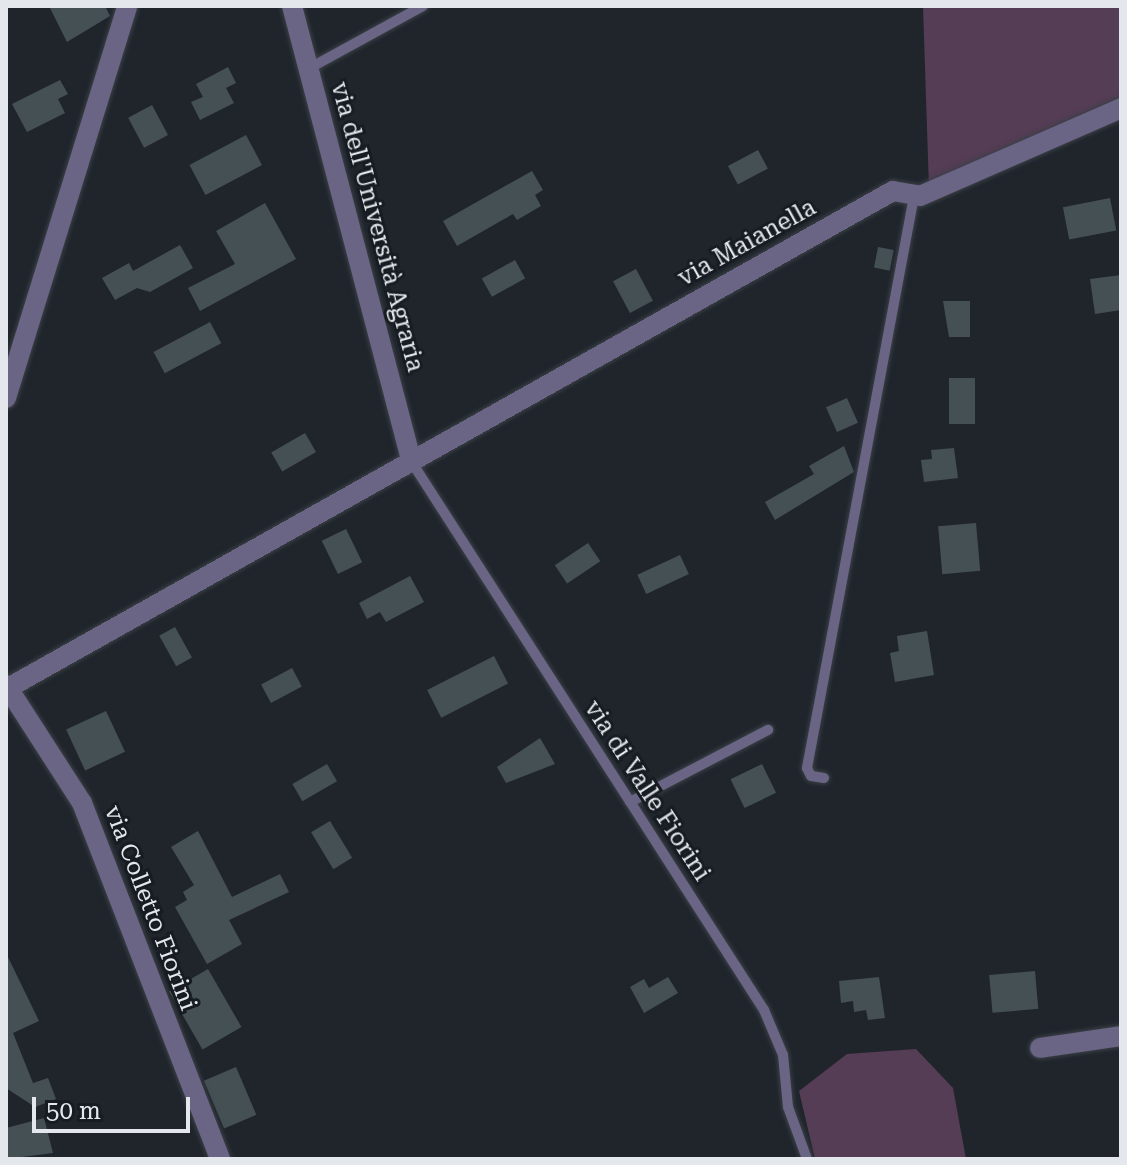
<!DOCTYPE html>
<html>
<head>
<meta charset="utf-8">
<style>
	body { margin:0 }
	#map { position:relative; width:1127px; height:1165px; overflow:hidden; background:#20252c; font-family:"Roboto Serif",serif }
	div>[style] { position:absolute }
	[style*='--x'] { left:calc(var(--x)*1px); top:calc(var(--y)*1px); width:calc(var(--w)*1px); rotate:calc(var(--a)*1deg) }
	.green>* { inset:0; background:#553d55 }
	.building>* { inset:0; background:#455054; transform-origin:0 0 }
	.roads { filter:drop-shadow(0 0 2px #3b4047) drop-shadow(0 0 2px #3b4047) }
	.lane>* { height:10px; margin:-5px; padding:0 5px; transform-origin:5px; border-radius:5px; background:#6a6485 }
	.street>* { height:20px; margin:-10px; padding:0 10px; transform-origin:10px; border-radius:10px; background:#6a6485 }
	span { translate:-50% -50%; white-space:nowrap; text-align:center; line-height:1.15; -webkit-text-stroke:6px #171c22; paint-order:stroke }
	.street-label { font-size:24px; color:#e4e8ed }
	.frame { position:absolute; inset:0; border:8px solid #e4e8ed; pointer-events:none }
	.scale { position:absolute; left:32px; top:1097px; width:158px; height:36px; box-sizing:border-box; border:4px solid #e4e8ed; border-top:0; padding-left:10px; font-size:24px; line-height:28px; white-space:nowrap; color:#e4e8ed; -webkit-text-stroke:6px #171c22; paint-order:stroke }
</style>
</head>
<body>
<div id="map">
	<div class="green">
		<div style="clip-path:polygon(923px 6px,1121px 6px,1121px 98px,929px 188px)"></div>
		<div style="clip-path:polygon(916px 1049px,953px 1088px,966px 1159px,815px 1159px,799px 1091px,847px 1054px)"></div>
	</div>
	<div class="building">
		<div style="clip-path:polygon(49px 6px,105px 6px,110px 16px,67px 42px)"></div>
		<div style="clip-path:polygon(228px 67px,236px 83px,226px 88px,234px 103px,200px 120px,191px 102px,203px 97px,196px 84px)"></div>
		<div style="clip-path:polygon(60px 80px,68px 94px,58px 99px,65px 113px,27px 132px,12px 104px)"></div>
		<div style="left:152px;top:105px;width:34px;height:27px;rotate:62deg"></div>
		<div style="left:246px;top:135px;width:34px;height:64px;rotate:62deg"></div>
		<div style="left:758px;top:150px;width:21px;height:34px;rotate:62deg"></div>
		<div style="clip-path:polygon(532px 171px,543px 190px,535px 195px,541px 206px,517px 220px,513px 214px,457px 246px,443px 221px)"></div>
		<div style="left:1110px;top:198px;width:33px;height:48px;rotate:79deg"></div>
		<div style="clip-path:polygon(265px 203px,296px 259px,200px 311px,188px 288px,235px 264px,216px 231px)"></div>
		<div style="clip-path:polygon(180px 245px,193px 268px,150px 292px,137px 288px,115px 300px,102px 278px,129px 263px,133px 271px)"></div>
		<div style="left:878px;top:247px;width:16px;height:21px;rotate:11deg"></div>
		<div style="left:515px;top:260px;width:21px;height:38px;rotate:61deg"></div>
		<div style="left:636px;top:269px;width:36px;height:26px;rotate:62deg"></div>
		<div style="clip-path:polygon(1121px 275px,1121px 310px,1095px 314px,1090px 279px)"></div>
		<div style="clip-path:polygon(943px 301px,970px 301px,970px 337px,949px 337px)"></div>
		<div style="left:210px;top:322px;width:24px;height:64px;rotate:62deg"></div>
		<div style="left:949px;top:378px;width:26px;height:46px"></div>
		<div style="left:847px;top:398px;width:27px;height:23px;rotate:66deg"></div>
		<div style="left:305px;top:433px;width:22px;height:39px;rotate:60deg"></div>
		<div style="clip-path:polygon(844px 446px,854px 472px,775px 520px,765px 502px,814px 474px,809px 466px)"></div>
		<div style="clip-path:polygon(954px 448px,958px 478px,924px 482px,921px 460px,932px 459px,931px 450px)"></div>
		<div style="left:976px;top:523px;width:48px;height:38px;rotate:85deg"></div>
		<div style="left:346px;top:529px;width:37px;height:27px;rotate:64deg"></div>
		<div style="left:588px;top:543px;width:22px;height:40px;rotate:56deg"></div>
		<div style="left:680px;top:555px;width:21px;height:47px;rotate:65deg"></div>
		<div style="clip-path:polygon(410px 576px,424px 602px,386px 622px,380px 612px,367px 619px,359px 603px)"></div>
		<div style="left:175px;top:627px;width:35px;height:18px;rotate:61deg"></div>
		<div style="clip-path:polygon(927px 631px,934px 675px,895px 682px,890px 653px,899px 651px,897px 636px)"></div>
		<div style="left:494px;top:656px;width:31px;height:75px;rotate:63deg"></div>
		<div style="left:292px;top:668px;width:21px;height:35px;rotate:62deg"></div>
		<div style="left:106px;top:711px;width:45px;height:44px;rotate:65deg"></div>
		<div style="clip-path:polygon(540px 738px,555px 764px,506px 783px,497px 767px)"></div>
		<div style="left:327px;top:764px;width:20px;height:40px;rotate:60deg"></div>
		<div style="left:762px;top:764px;width:32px;height:35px;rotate:64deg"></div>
		<div style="left:330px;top:821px;width:43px;height:22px;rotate:59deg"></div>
		<div style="clip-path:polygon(198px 831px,232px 897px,280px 874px,289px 892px,229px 920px,242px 944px,207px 964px,175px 907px,187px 900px,183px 892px,194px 885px,171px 847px)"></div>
		<div style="clip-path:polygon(6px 953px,39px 1021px,13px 1033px,33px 1083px,48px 1078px,56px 1099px,35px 1107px,6px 1088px)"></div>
		<div style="left:208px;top:969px;width:67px;height:45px;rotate:60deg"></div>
		<div style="left:1035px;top:971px;width:38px;height:46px;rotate:85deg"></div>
		<div style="clip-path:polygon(668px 977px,678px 993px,644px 1013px,630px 987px,644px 979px,649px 988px)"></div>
		<div style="clip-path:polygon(879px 977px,885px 1018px,868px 1020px,866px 1010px,854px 1012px,853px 1001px,841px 1003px,839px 981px)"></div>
		<div style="left:236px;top:1067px;width:52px;height:35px;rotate:67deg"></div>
		<div style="clip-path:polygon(44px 1118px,53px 1153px,6px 1159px,6px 1128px)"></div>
	</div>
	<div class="roads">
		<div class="lane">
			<div style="--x:308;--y:69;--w:131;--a:-28.7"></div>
			<div style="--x:411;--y:461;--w:653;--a:57.26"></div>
			<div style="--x:764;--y:1010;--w:49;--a:67.1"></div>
			<div style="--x:783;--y:1055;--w:52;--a:84.5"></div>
			<div style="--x:788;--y:1107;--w:55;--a:69.9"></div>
			<div style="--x:824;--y:778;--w:13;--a:-171"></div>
			<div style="--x:811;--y:776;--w:9;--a:-117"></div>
			<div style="--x:807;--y:768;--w:582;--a:-79.4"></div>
			<div style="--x:630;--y:802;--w:156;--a:-27.6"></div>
		</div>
		<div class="street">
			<div style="--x:292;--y:6;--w:470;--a:75.3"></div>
			<div style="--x:6;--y:398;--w:410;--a:-72.8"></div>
			<div style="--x:6;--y:685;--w:140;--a:57.2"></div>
			<div style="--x:82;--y:803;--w:382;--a:68.8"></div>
			<div style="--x:8;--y:688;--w:1015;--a:-29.32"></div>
			<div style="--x:893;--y:191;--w:27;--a:10"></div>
			<div style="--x:920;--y:196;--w:219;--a:-23.6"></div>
			<div style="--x:1040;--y:1048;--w:82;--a:-8.4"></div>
		</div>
	</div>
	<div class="street-label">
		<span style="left:377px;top:227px;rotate:75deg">via dell'Università Agraria</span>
		<span style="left:747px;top:243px;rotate:-29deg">via Maianella</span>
		<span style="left:647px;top:791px;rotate:57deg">via di Valle Fiorini</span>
		<span style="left:150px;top:908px;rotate:69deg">via Colletto Fiorini</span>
	</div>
	<div class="frame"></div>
	<div class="scale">50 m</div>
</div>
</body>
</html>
